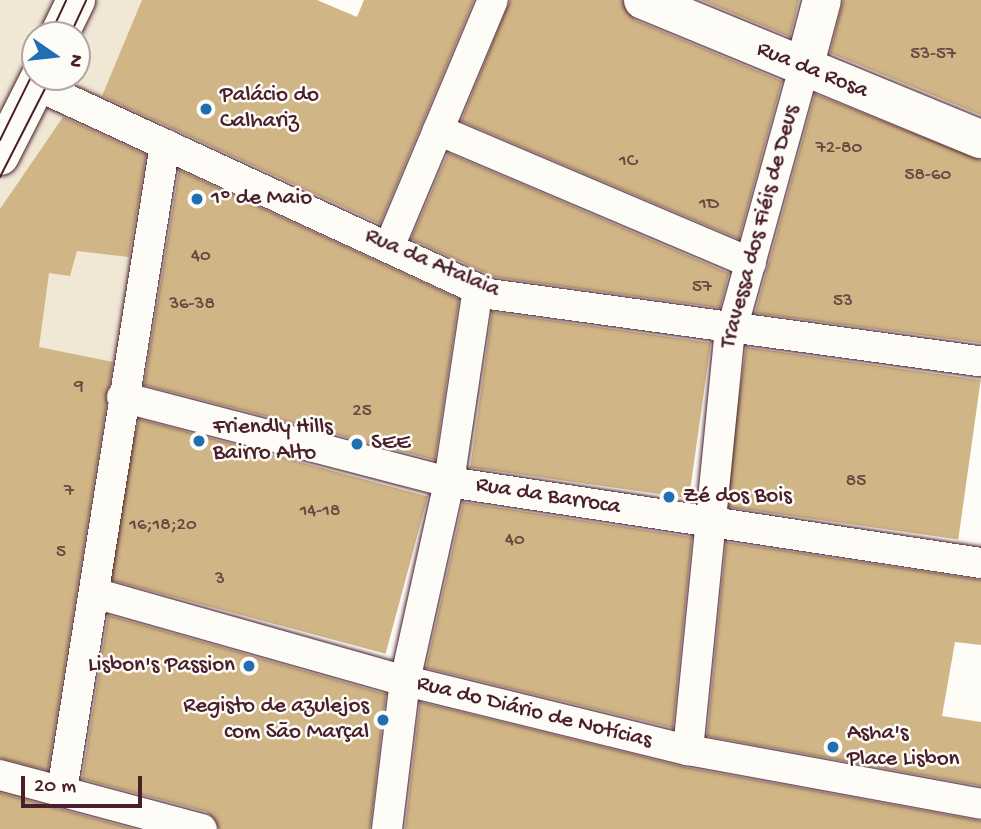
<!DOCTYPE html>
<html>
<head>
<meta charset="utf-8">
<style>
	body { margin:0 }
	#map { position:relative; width:981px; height:829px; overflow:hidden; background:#fdfcf7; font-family:"Gochi Hand",sans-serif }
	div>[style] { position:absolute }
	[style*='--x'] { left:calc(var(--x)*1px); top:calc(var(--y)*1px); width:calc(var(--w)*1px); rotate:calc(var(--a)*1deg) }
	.built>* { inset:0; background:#f0e7d5 }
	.building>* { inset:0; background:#d0b586; transform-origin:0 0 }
	.roads { filter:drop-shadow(0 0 2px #4a1f2b) drop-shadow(0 0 2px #4a1f2b) }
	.pedestrian>* { height:30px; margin:-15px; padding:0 15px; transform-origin:15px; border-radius:15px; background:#fdfcf7 }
	.minor>* { height:38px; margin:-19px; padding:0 19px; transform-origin:19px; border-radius:19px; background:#fdfcf7 }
	.tertiary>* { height:38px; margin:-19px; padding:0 19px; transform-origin:19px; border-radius:19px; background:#fdfcf7 }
	.tram>* { height:2px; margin:-1px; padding:0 1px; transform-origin:1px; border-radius:1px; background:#4a1f2b }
	.dots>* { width:19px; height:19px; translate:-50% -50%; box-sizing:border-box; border:4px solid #fdfcf7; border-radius:50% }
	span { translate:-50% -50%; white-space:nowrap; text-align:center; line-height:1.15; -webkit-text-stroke:5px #fdfcf7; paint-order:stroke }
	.number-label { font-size:19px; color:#6c4442 }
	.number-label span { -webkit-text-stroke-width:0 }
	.street-label { font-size:23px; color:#4a1f2b }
	.poi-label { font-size:23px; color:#4a1f2b }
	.left { translate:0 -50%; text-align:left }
	.right { translate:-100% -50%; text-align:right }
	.north { position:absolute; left:21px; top:21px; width:70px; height:70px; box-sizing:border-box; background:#fdfcf7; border:2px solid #b5a4a5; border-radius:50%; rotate:104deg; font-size:19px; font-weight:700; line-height:28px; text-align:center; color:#4a1f2b }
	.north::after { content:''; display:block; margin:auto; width:24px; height:32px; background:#1f6fb2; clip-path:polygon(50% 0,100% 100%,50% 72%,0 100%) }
	.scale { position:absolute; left:21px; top:776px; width:121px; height:32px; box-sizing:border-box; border:4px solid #4a1f2b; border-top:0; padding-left:9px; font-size:21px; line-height:24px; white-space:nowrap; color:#4a1f2b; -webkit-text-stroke:5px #fdfcf7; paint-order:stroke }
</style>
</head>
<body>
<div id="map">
	<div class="built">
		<div style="clip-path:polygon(evenodd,0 0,214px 0,153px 133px,47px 829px,0 829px,0 0,35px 35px,77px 35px,77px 77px,35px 77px,35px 35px)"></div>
	</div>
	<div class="building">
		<div style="clip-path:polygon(142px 0,317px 0,357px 17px,364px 0,474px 0,380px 224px,102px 96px)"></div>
		<div style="clip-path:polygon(510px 0,622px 0,635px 20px,782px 81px,739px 239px,461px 121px)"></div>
		<div style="clip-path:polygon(701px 0,799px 0,790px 37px)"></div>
		<div style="clip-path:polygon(843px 0,981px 0,981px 115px,830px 53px)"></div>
		<div style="clip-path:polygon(815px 94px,981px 160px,981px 343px,755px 313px)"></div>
		<div style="clip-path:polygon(63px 117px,146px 155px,129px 257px,77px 251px,70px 276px,49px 273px,39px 347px,113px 362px,48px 770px,0 758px,0 209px)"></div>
		<div style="clip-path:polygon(448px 153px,729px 273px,720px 308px,494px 277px,411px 239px)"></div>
		<div style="clip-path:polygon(179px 170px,459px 299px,435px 460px,144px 385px)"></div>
		<div style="left:492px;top:312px;width:221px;height:157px;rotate:8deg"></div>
		<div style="left:746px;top:347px;width:237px;height:161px;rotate:8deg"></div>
		<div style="left:139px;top:419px;width:299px;height:163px;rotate:15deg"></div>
		<div style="clip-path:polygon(463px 502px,692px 537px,673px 728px,426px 668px)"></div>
		<div style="clip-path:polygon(726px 542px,981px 580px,981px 645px,955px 642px,942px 716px,981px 722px,981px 786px,707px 736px)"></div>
		<div style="clip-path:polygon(108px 615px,386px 694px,370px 829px,219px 829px,207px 812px,82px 779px)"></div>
		<div style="clip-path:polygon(420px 702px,685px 767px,981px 821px,981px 829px,405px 829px)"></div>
		<div style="clip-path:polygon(0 793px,134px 829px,0 829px)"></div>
	</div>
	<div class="roads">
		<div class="pedestrian">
			<div style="--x:36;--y:85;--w:499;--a:24.8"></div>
			<div style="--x:489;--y:294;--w:497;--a:7.8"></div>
			<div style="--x:438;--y:130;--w:340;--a:23"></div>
			<div style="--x:389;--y:247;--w:268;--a:-67.2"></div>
			<div style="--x:122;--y:397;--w:338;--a:14.6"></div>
			<div style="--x:449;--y:482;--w:538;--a:8.66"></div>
			<div style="--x:94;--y:593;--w:312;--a:15.8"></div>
			<div style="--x:394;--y:678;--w:303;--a:13.8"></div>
			<div style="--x:688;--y:750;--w:298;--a:10.4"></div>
			<div style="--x:688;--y:750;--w:412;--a:-84.3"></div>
			<div style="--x:729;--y:340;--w:282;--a:-74.6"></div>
			<div style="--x:0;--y:775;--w:209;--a:15"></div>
			<div style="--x:62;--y:791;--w:655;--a:-80.95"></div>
			<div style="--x:387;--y:829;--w:149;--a:-83.1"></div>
			<div style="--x:405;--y:681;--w:204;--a:-77.5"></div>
			<div style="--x:449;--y:482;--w:195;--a:-81.5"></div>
		</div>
		<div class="minor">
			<div style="--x:643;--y:0;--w:365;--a:22.4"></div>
			<div style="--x:804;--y:68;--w:70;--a:-75.2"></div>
		</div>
		<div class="tertiary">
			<div style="--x:59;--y:35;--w:39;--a:-64"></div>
			<div style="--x:0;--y:156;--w:89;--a:-63.1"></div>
		</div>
	</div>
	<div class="tram">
		<div style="--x:50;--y:35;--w:38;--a:-65"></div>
		<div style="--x:70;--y:35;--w:38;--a:-65"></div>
		<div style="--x:0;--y:140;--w:79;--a:-63.8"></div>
		<div style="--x:0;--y:177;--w:112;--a:-63"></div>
	</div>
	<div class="dots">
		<div style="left:206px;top:109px;background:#1f6fb2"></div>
		<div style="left:197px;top:199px;background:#1f6fb2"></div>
		<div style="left:199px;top:441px;background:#1f6fb2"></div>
		<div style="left:357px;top:444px;background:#1f6fb2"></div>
		<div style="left:669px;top:497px;background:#1f6fb2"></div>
		<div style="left:249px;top:666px;background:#1f6fb2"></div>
		<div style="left:383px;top:720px;background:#1f6fb2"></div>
		<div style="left:833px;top:747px;background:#1f6fb2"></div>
	</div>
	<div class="number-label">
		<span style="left:933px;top:55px">53-57</span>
		<span style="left:839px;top:149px">72-80</span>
		<span style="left:628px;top:162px">1C</span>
		<span style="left:928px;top:176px">58-60</span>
		<span style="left:709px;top:205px">1D</span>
		<span style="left:201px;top:257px">40</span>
		<span style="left:702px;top:288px">57</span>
		<span style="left:843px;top:302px">53</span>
		<span style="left:192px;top:305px">36-38</span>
		<span style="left:79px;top:387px">9</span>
		<span style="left:362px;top:412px">25</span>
		<span style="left:856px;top:482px">85</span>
		<span style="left:69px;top:492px">7</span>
		<span style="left:320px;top:512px">14-18</span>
		<span style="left:163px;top:526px">16;18;20</span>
		<span style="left:515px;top:541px">40</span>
		<span style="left:61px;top:553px">5</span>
		<span style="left:220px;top:580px">3</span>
	</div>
	<div class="street-label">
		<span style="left:812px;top:71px;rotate:22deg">Rua da Rosa</span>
		<span style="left:761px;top:227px;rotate:-75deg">Travessa dos Fiéis de Deus</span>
		<span style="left:432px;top:264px;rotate:23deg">Rua da Atalaia</span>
		<span style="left:548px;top:497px;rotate:9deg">Rua da Barroca</span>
		<span style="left:534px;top:713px;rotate:14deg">Rua do Diário de Notícias</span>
	</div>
	<div class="poi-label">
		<span class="left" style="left:220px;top:109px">Palácio do<br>Calhariz</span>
		<span class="left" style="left:211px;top:199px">1º de Maio</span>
		<span class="left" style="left:213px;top:441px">Friendly Hills<br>Bairro Alto</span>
		<span class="left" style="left:371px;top:444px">SEE</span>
		<span class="left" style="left:683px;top:497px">Zé dos Bois</span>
		<span class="right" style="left:235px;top:666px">Lisbon's Passion</span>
		<span class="right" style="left:369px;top:720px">Registo de azulejos<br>com São Marçal</span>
		<span class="left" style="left:847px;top:747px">Asha's<br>Place Lisbon</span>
	</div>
	<div class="north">N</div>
	<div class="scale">20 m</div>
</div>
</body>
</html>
